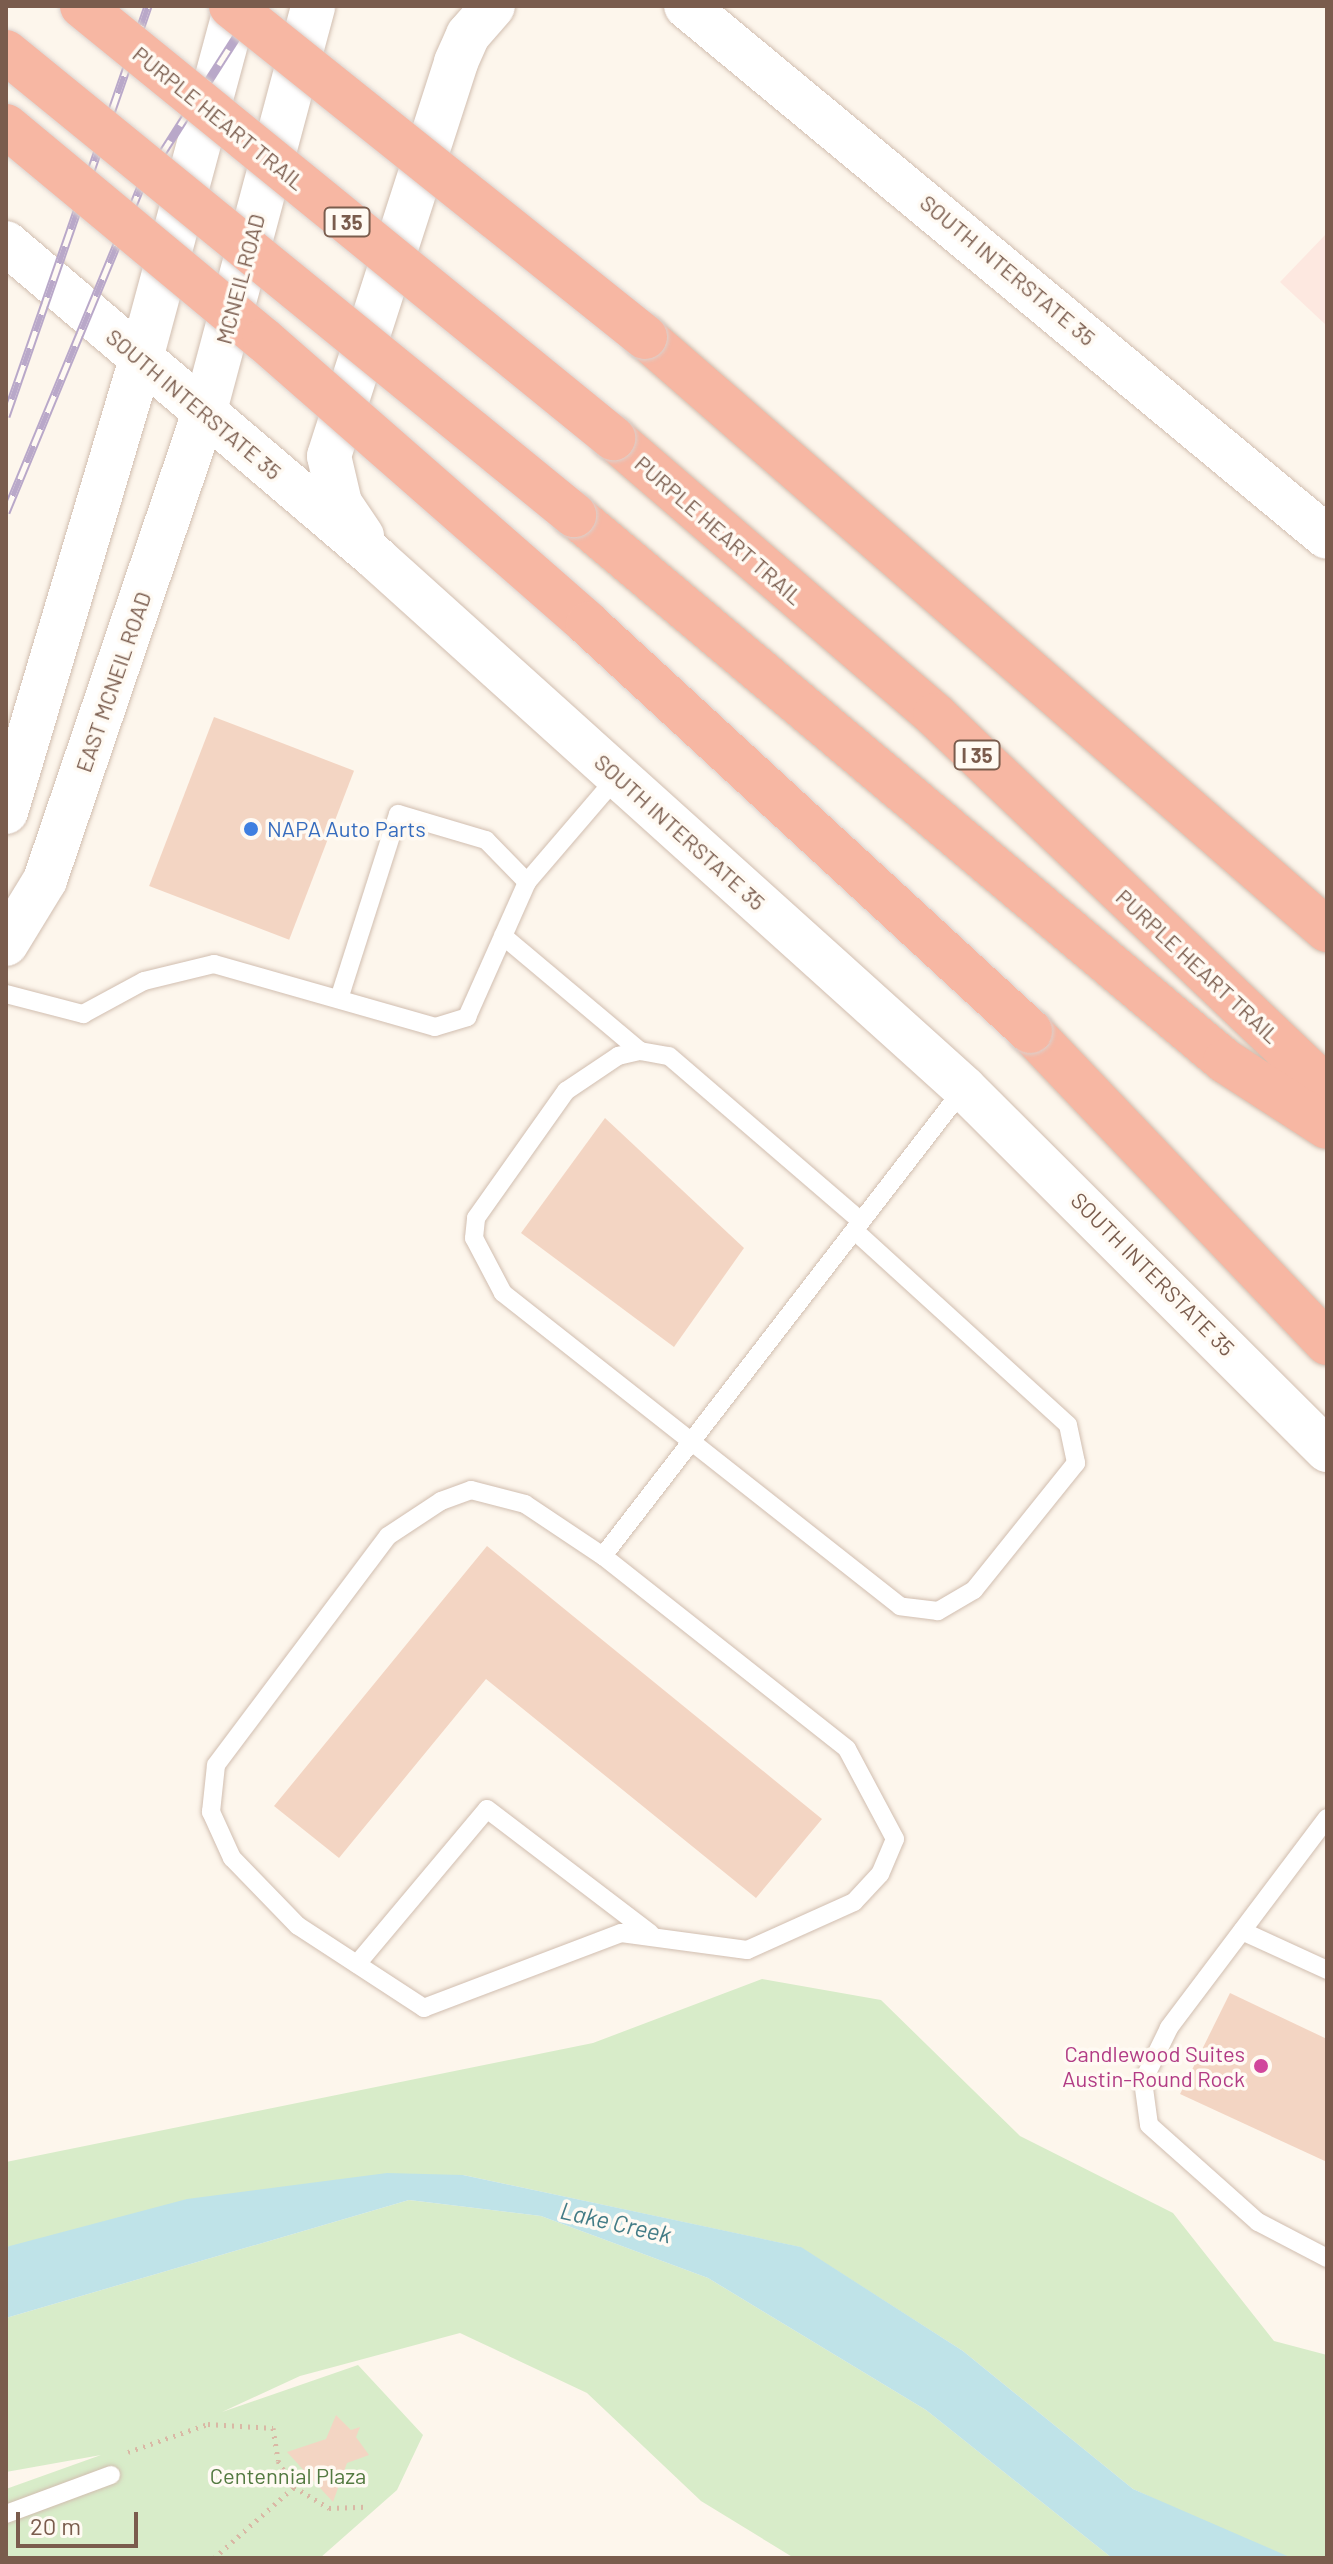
<!DOCTYPE html>
<html>
<head>
<meta charset="utf-8">
<style>
	body { margin:0 }
	#map { position:relative; width:1333px; height:2564px; overflow:hidden; background:#fdf6ec; font-family:Barlow,sans-serif }
	div>[style] { position:absolute }
	[style*='--x'] { left:calc(var(--x)*1px); top:calc(var(--y)*1px); width:calc(var(--w)*1px); rotate:calc(var(--a)*1deg) }
	.commercial>* { inset:0; background:#fde8e0 }
	.green>* { inset:0; background:#d8ecc9 }
	.water>* { inset:0; background:#bfe3e8 }
	.building>* { inset:0; background:#f3d5c3; transform-origin:0 0 }
	.path>* { height:5px; margin-top:-2.5px; transform-origin:0; background:repeating-linear-gradient(90deg,#d9b8a5 0 2px,transparent 0 8px) }
	.roads { filter:drop-shadow(0 0 2px #d1beb0) drop-shadow(0 0 2px #d1beb0) }
	.lane>* { height:18px; margin:-9px; padding:0 9px; transform-origin:9px; border-radius:9px; background:#fff }
	.secondary>* { height:44px; margin:-22px; padding:0 22px; transform-origin:22px; border-radius:22px; background:#fff }
	.highway>* { height:44px; margin:-22px; padding:0 22px; transform-origin:22px; border-radius:22px; background:#f7b7a3 }
	.rail>* { height:9px; margin-top:-4.5px; transform-origin:0; background:repeating-linear-gradient(90deg,#fffaf3 0 18px,#b9a8c9 0 36px); box-sizing:border-box; border-block:2px solid #b9a8c9 }
	.bridges { filter:drop-shadow(0 0 2px #dad1cd) drop-shadow(0 0 2px #dad1cd) }
	.highway-bridge>* { height:44px; margin:-22px; padding:0 22px; transform-origin:22px; border-radius:22px; background:#f7b7a3 }
	.dots>* { width:22px; height:22px; translate:-50% -50%; box-sizing:border-box; border:4px solid #fffaf3; border-radius:50% }
	span { translate:-50% -50%; white-space:nowrap; text-align:center; line-height:1.15; -webkit-text-stroke:7px #fffaf3; paint-order:stroke }
	.shield-label span { padding:2px 6px; background:#fffaf3; border:2px solid; border-radius:6px; -webkit-text-stroke-width:0 }
	.shield-label { font-size:20px; color:#7a5c4d; font-weight:700 }
	.street-label { font-size:22px; color:#7a5c4d }
	.shop-label { font-size:22px; color:#366cbe }
	.left { translate:0 -50%; text-align:left }
	.hotel-label { font-size:22px; color:#b23c85 }
	.right { translate:-100% -50%; text-align:right }
	.park-label { font-size:22px; color:#537a41 }
	.water-label { font-size:24px; color:#437c86; font-style:italic }
	.frame { position:absolute; inset:0; border:8px solid #7a5c4d; pointer-events:none }
	.scale { position:absolute; left:16px; top:2512px; width:122px; height:36px; box-sizing:border-box; border:4px solid #7a5c4d; border-top:0; padding-left:10px; font-size:24px; line-height:28px; white-space:nowrap; color:#7a5c4d; -webkit-text-stroke:6px #fffaf3; paint-order:stroke }
</style>
</head>
<body>
<div id="map">
	<div class="commercial">
		<div style="clip-path:polygon(1327px 233px,1327px 326px,1280px 282px)"></div>
	</div>
	<div class="green">
		<div style="clip-path:polygon(762px 1979px,881px 2000px,1020px 2136px,1173px 2213px,1274px 2341px,1327px 2355px,1327px 2558px,1292px 2558px,1266px 2550px,1133px 2489px,963px 2351px,800px 2247px,463px 2175px,6px 2247px,6px 2162px,593px 2043px)"></div>
		<div style="clip-path:polygon(409px 2200px,541px 2216px,708px 2278px,926px 2410px,1112px 2558px,794px 2558px,701px 2501px,587px 2393px,460px 2333px,300px 2376px,222px 2412px,358px 2365px,423px 2435px,397px 2490px,320px 2558px,6px 2558px,6px 2489px,101px 2455px,6px 2472px,6px 2318px)"></div>
	</div>
	<div class="water">
		<div style="clip-path:polygon(387px 2173px,463px 2175px,801px 2247px,963px 2351px,1133px 2489px,1292px 2558px,1112px 2558px,926px 2410px,708px 2278px,541px 2216px,409px 2200px,6px 2318px,6px 2247px,187px 2199px)"></div>
	</div>
	<div class="building">
		<div style="left:214px;top:717px;width:150px;height:181px;rotate:21deg"></div>
		<div style="clip-path:polygon(605px 1118px,744px 1248px,674px 1347px,521px 1233px)"></div>
		<div style="clip-path:polygon(487px 1546px,822px 1819px,756px 1898px,486px 1679px,339px 1858px,274px 1806px)"></div>
		<div style="clip-path:polygon(1230px 1993px,1327px 2039px,1327px 2162px,1180px 2094px)"></div>
		<div style="clip-path:polygon(336px 2415px,351px 2430px,360px 2427px,356px 2437px,369px 2455px,347px 2463px,333px 2502px,287px 2452px,326px 2439px)"></div>
	</div>
	<div class="path">
		<div style="--x:128;--y:2452;--w:85;--a:-19.3"></div>
		<div style="--x:208;--y:2424;--w:65;--a:3.5"></div>
		<div style="--x:273;--y:2428;--w:33;--a:81"></div>
		<div style="--x:278;--y:2461;--w:31;--a:58"></div>
		<div style="--x:294;--y:2487;--w:41;--a:31"></div>
		<div style="--x:329;--y:2508;--w:36;--a:-2"></div>
		<div style="--x:214;--y:2558;--w:107;--a:-41.6"></div>
	</div>
	<div class="roads">
		<div class="lane">
			<div style="--x:503;--y:936;--w:179;--a:40"></div>
			<div style="--x:6;--y:994;--w:80;--a:14.6"></div>
			<div style="--x:83;--y:1014;--w:69;--a:-28.4"></div>
			<div style="--x:144;--y:981;--w:72;--a:-13.7"></div>
			<div style="--x:214;--y:964;--w:230;--a:15.9"></div>
			<div style="--x:435;--y:1027;--w:34;--a:-17"></div>
			<div style="--x:467;--y:1017;--w:148;--a:-66"></div>
			<div style="--x:527;--y:882;--w:140;--a:-49.4"></div>
			<div style="--x:339;--y:999;--w:194;--a:-72.3"></div>
			<div style="--x:398;--y:814;--w:92;--a:16.5"></div>
			<div style="--x:486;--y:840;--w:59;--a:45.7"></div>
			<div style="--x:855;--y:1231;--w:288;--a:42.3"></div>
			<div style="--x:1068;--y:1425;--w:39;--a:78"></div>
			<div style="--x:1076;--y:1463;--w:163;--a:128.8"></div>
			<div style="--x:974;--y:1590;--w:42;--a:149.7"></div>
			<div style="--x:938;--y:1611;--w:38;--a:-173"></div>
			<div style="--x:900;--y:1606;--w:506;--a:-141.75"></div>
			<div style="--x:503;--y:1293;--w:62;--a:-117.8"></div>
			<div style="--x:474;--y:1238;--w:20;--a:-84"></div>
			<div style="--x:476;--y:1218;--w:156;--a:-54.7"></div>
			<div style="--x:566;--y:1091;--w:63;--a:-33.9"></div>
			<div style="--x:618;--y:1056;--w:23;--a:-13"></div>
			<div style="--x:640;--y:1051;--w:29;--a:10"></div>
			<div style="--x:669;--y:1056;--w:253;--a:40.7"></div>
			<div style="--x:603;--y:1556;--w:311;--a:38.3"></div>
			<div style="--x:847;--y:1749;--w:102;--a:61.9"></div>
			<div style="--x:895;--y:1839;--w:38;--a:113"></div>
			<div style="--x:880;--y:1874;--w:38;--a:133"></div>
			<div style="--x:854;--y:1902;--w:117;--a:155.8"></div>
			<div style="--x:747;--y:1950;--w:127;--a:-172.3"></div>
			<div style="--x:621;--y:1933;--w:211;--a:159.2"></div>
			<div style="--x:424;--y:2008;--w:150;--a:-146.9"></div>
			<div style="--x:298;--y:1926;--w:95;--a:-134.1"></div>
			<div style="--x:232;--y:1858;--w:51;--a:-114.5"></div>
			<div style="--x:211;--y:1812;--w:47;--a:-83.9"></div>
			<div style="--x:216;--y:1765;--w:286;--a:-53.1"></div>
			<div style="--x:388;--y:1536;--w:64;--a:-33.4"></div>
			<div style="--x:441;--y:1501;--w:32;--a:-20"></div>
			<div style="--x:471;--y:1490;--w:56;--a:14.5"></div>
			<div style="--x:525;--y:1504;--w:94;--a:33.7"></div>
			<div style="--x:603;--y:1556;--w:591;--a:-52.35"></div>
			<div style="--x:1327;--y:1818;--w:263;--a:127"></div>
			<div style="--x:1169;--y:2028;--w:59;--a:116.1"></div>
			<div style="--x:1143;--y:2081;--w:44;--a:82.2"></div>
			<div style="--x:1149;--y:2125;--w:146;--a:41.7"></div>
			<div style="--x:1258;--y:2222;--w:78;--a:27.6"></div>
			<div style="--x:1242;--y:1931;--w:94;--a:24.6"></div>
			<div style="--x:357;--y:1964;--w:202;--a:-50"></div>
			<div style="--x:487;--y:1809;--w:205;--a:37.3"></div>
			<div style="--x:6;--y:2514;--w:112;--a:-20.4"></div>
		</div>
		<div class="secondary">
			<div style="--x:686;--y:6;--w:832;--a:39.64"></div>
			<div style="--x:6;--y:243;--w:487;--a:40.4"></div>
			<div style="--x:377;--y:559;--w:790;--a:42.02"></div>
			<div style="--x:964;--y:1088;--w:513;--a:44.92"></div>
			<div style="--x:362;--y:536;--w:40;--a:-124"></div>
			<div style="--x:340;--y:503;--w:48;--a:-103.2"></div>
			<div style="--x:329;--y:456;--w:414;--a:-72.1"></div>
			<div style="--x:456;--y:62;--w:30;--a:-66"></div>
			<div style="--x:468;--y:35;--w:38;--a:-49"></div>
			<div style="--x:6;--y:812;--w:470;--a:-73.4"></div>
			<div style="--x:140;--y:362;--w:369;--a:-74.9"></div>
			<div style="--x:6;--y:944;--w:75;--a:-58.6"></div>
			<div style="--x:45;--y:880;--w:492;--a:-71.2"></div>
			<div style="--x:204;--y:414;--w:422;--a:-75"></div>
		</div>
		<div class="highway">
			<div style="--x:645;--y:337;--w:904;--a:41.01"></div>
			<div style="--x:613;--y:438;--w:425;--a:40.7"></div>
			<div style="--x:935;--y:715;--w:541;--a:43.58"></div>
			<div style="--x:574;--y:515;--w:850;--a:39.99"></div>
			<div style="--x:1225;--y:1061;--w:121;--a:32.9"></div>
			<div style="--x:1030;--y:1031;--w:431;--a:46.4"></div>
		</div>
	</div>
	<div class="rail">
		<div style="--x:6;--y:416;--w:434;--a:-70.9"></div>
		<div style="--x:6;--y:512;--w:353;--a:-67.5"></div>
		<div style="--x:141;--y:186;--w:214;--a:-57.4"></div>
	</div>
	<div class="bridges">
		<div class="highway-bridge">
			<div style="--x:82;--y:6;--w:685;--a:39.13"></div>
			<div style="--x:231;--y:6;--w:530;--a:38.64"></div>
			<div style="--x:6;--y:52;--w:733;--a:39.18"></div>
			<div style="--x:6;--y:126;--w:335;--a:39.7"></div>
			<div style="--x:264;--y:340;--w:431;--a:41.2"></div>
			<div style="--x:588;--y:624;--w:601;--a:42.64"></div>
		</div>
	</div>
	<div class="dots">
		<div style="left:251px;top:829px;background:#3f7fe0"></div>
		<div style="left:1261px;top:2066px;background:#d1479c"></div>
	</div>
	<div class="shield-label">
		<span style="left:347px;top:222px">I 35</span>
		<span style="left:977px;top:755px">I 35</span>
	</div>
	<div class="street-label">
		<span style="left:219px;top:118px;rotate:39deg">PURPLE HEART TRAIL</span>
		<span style="left:1008px;top:270px;rotate:40deg">SOUTH INTERSTATE 35</span>
		<span style="left:240px;top:279px;rotate:-75deg">MCNEIL ROAD</span>
		<span style="left:194px;top:404px;rotate:40deg">SOUTH INTERSTATE 35</span>
		<span style="left:719px;top:530px;rotate:41deg">PURPLE HEART TRAIL</span>
		<span style="left:113px;top:682px;rotate:-71deg">EAST MCNEIL ROAD</span>
		<span style="left:680px;top:832px;rotate:42deg">SOUTH INTERSTATE 35</span>
		<span style="left:1198px;top:966px;rotate:43deg">PURPLE HEART TRAIL</span>
		<span style="left:1153px;top:1274px;rotate:45deg">SOUTH INTERSTATE 35</span>
	</div>
	<div class="shop-label">
		<span class="left" style="left:267px;top:829px">NAPA Auto Parts</span>
	</div>
	<div class="hotel-label">
		<span class="right" style="left:1245px;top:2066px">Candlewood Suites<br>Austin-Round Rock</span>
	</div>
	<div class="park-label">
		<span style="left:288px;top:2476px">Centennial Plaza</span>
	</div>
	<div class="water-label">
		<span style="left:616px;top:2222px;rotate:13deg">Lake Creek</span>
	</div>
	<div class="frame"></div>
	<div class="scale">20 m</div>
</div>
</body>
</html>
